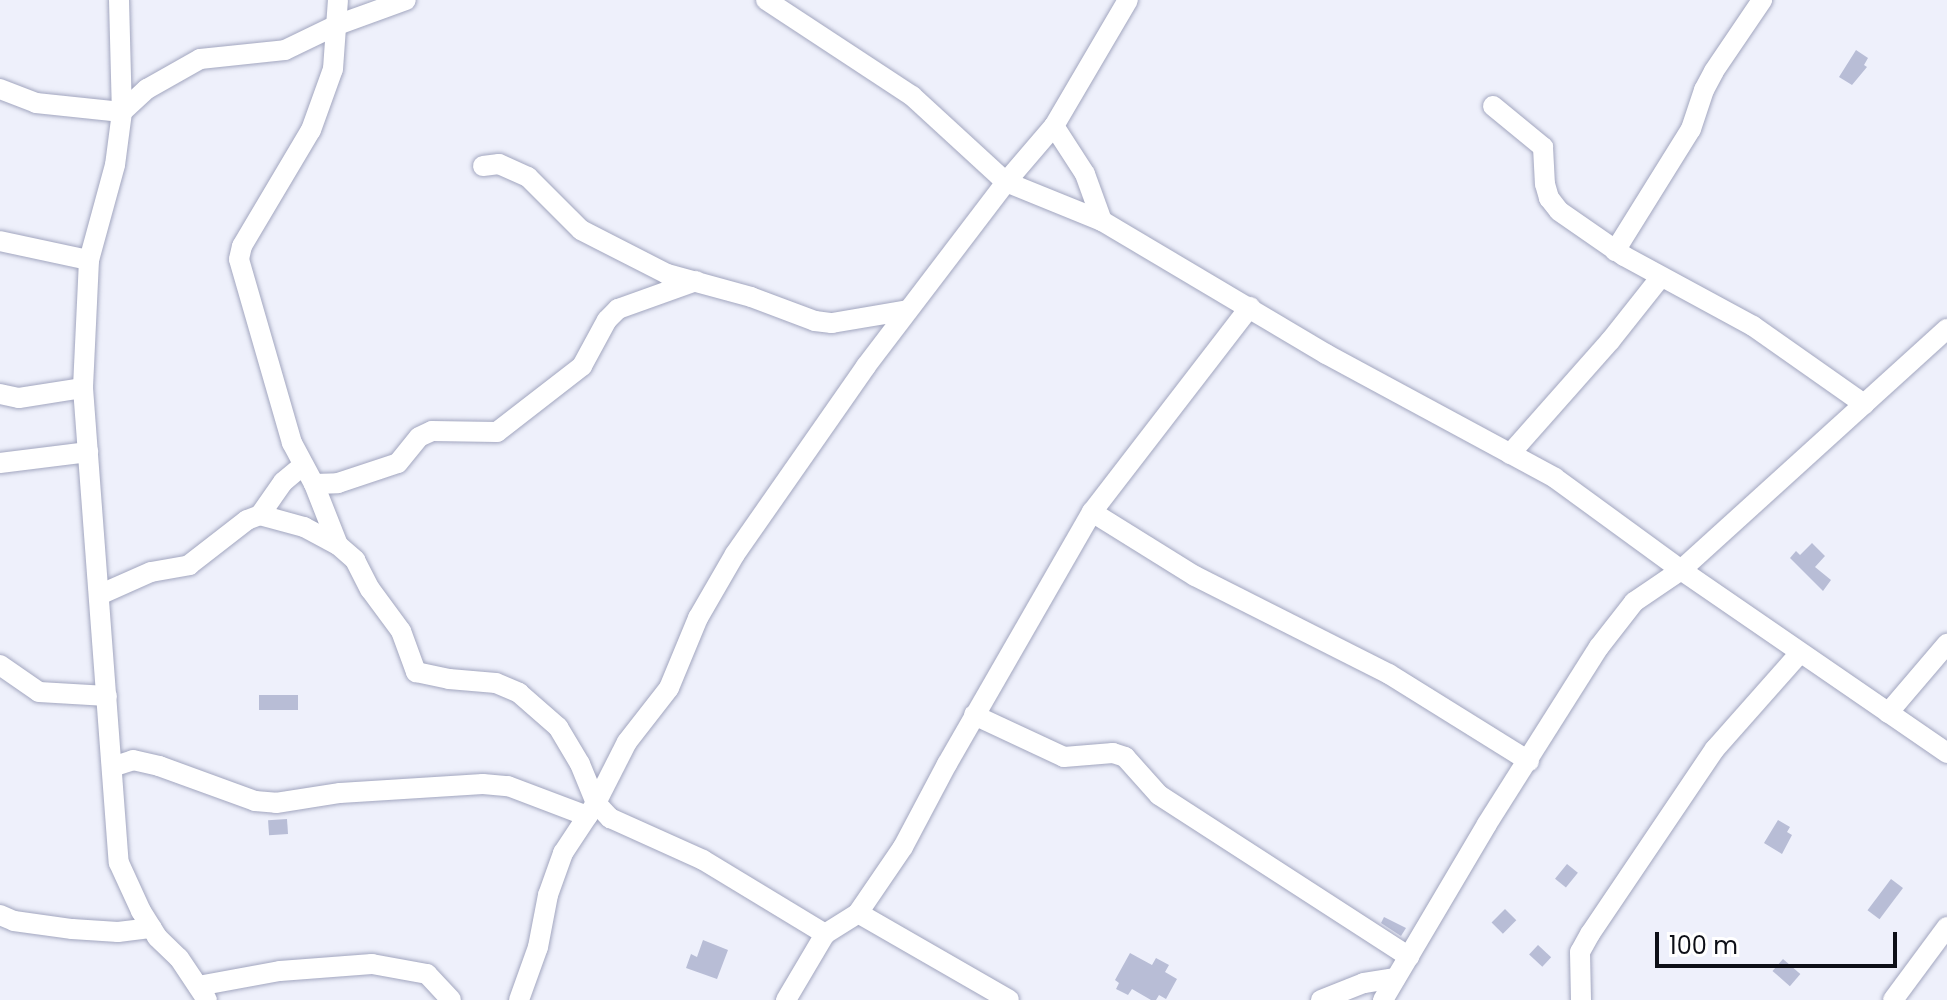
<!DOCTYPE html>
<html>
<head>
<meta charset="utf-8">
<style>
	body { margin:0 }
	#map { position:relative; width:1947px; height:1000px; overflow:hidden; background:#eef0fb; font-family:Poppins,sans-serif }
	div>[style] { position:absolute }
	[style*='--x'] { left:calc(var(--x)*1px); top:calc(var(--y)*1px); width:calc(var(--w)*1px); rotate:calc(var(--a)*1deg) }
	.building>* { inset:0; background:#b8bdd6; transform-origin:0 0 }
	.roads { filter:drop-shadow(0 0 2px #a2a6bf) drop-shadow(0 0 2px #a2a6bf) }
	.street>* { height:20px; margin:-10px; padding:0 10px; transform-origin:10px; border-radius:10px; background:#fff }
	span { translate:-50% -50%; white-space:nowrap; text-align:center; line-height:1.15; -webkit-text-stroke:8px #fff; paint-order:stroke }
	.scale { position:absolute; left:1655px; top:932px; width:242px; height:36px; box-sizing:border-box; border:4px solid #0d0f17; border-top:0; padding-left:10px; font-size:24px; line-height:28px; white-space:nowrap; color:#0d0f17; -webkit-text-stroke:6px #fff; paint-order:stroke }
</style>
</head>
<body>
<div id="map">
	<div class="building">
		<div style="clip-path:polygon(1856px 50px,1868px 58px,1864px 65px,1867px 67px,1852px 85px,1839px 77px)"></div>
		<div style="clip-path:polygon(1812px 543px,1825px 556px,1815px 567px,1831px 580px,1823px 591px,1790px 558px,1796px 551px,1800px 555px)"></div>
		<div style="left:259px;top:695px;width:39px;height:15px"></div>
		<div style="left:287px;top:819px;width:15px;height:19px;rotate:86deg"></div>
		<div style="clip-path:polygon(1778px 820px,1790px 827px,1787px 832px,1792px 835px,1782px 854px,1764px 843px)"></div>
		<div style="left:1567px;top:864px;width:14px;height:19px;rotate:39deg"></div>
		<div style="left:1891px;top:879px;width:15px;height:39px;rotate:37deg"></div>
		<div style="left:1505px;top:909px;width:16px;height:19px;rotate:45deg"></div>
		<div style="clip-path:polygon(1384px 917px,1406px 928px,1401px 936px,1381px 923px)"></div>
		<div style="clip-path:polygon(703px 940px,728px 950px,717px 979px,686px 968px,691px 954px,697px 957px)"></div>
		<div style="left:1538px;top:945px;width:18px;height:13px;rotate:43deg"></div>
		<div style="clip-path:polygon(1130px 953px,1152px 965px,1156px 958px,1169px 965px,1165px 972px,1177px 979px,1166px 999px,1159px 995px,1156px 1000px,1151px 1000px,1132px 989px,1128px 995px,1116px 989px,1119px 983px,1115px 980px)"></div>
		<div style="left:1783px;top:959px;width:23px;height:16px;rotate:41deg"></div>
	</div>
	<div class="roads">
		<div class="street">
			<div style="--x:119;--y:0;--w:112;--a:88.5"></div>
			<div style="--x:122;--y:112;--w:53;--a:97.5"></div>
			<div style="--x:115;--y:165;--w:98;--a:105.3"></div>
			<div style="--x:89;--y:260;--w:128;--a:92.7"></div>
			<div style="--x:83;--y:388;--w:476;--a:85.7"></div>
			<div style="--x:119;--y:863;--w:53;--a:65.4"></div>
			<div style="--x:141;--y:911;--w:31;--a:58"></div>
			<div style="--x:157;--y:937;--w:30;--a:44"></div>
			<div style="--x:179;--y:958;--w:50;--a:56.3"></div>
			<div style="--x:766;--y:0;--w:175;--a:33.3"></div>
			<div style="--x:912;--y:96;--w:127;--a:42.5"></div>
			<div style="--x:1006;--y:182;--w:104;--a:22.1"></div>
			<div style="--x:1102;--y:221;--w:261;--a:30.7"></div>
			<div style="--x:1326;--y:354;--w:260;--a:28.4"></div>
			<div style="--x:1555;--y:478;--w:156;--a:36.1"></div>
			<div style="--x:1681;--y:570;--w:323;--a:34.5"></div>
			<div style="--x:0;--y:89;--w:39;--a:21"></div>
			<div style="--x:36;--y:103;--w:86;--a:6"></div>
			<div style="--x:122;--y:112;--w:34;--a:-43"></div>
			<div style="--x:147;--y:89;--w:61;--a:-29.5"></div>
			<div style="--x:200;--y:59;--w:85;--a:-6"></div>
			<div style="--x:285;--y:50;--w:58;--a:-25.7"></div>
			<div style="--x:337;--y:25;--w:73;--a:-19.9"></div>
			<div style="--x:1493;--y:106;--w:65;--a:39.4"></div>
			<div style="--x:1543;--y:147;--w:37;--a:87"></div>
			<div style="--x:1545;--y:184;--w:15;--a:74"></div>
			<div style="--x:1549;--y:198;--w:16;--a:52"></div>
			<div style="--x:1559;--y:211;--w:79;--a:34.7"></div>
			<div style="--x:1624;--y:256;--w:147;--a:28.5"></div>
			<div style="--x:1753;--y:326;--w:136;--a:35.1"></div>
			<div style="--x:1054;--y:126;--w:57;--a:57.1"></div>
			<div style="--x:1085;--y:174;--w:50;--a:70.1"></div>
			<div style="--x:483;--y:166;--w:16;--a:-7"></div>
			<div style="--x:499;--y:164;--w:32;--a:24"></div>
			<div style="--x:528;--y:177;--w:75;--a:45"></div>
			<div style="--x:581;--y:230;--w:97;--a:27.1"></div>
			<div style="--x:667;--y:274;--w:87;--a:15.3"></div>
			<div style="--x:751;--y:297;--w:68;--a:20.6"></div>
			<div style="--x:815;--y:321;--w:17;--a:7"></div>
			<div style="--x:832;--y:323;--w:77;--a:-9.7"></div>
			<div style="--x:0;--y:241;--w:91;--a:12.1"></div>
			<div style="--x:1615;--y:251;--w:144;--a:-58.1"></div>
			<div style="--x:1691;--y:129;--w:41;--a:-71.6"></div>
			<div style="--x:1704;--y:90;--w:21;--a:-62"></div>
			<div style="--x:1714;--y:71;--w:86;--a:-55.9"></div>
			<div style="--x:0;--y:394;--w:19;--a:12"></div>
			<div style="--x:19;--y:398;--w:65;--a:-8.9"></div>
			<div style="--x:1510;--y:454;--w:151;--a:-48.5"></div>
			<div style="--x:1610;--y:341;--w:80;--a:-51.6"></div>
			<div style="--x:0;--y:463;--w:89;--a:-7.1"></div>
			<div style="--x:314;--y:484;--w:24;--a:-2"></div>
			<div style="--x:338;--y:483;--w:63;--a:-18.4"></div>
			<div style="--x:398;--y:463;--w:33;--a:-51"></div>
			<div style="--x:419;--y:437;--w:14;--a:-25"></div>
			<div style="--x:432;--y:431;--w:65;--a:0.9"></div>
			<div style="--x:497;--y:432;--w:108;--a:-37.8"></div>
			<div style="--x:582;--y:366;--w:52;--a:-61.5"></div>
			<div style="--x:607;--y:320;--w:16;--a:-45"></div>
			<div style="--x:618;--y:309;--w:83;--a:-19.7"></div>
			<div style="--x:1092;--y:512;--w:121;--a:31.9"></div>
			<div style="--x:1195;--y:576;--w:217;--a:26.8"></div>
			<div style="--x:1389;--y:674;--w:165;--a:31.9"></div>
			<div style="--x:260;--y:515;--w:40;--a:-55.1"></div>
			<div style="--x:283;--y:482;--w:26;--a:-40"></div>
			<div style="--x:338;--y:545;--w:66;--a:-111.5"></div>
			<div style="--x:314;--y:484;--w:47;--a:-118.2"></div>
			<div style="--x:292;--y:443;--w:191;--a:-106.1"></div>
			<div style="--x:239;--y:259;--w:13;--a:-77"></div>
			<div style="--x:242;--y:246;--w:135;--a:-59.3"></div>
			<div style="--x:311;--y:130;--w:65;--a:-70.2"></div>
			<div style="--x:333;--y:69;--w:69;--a:-85.9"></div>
			<div style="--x:99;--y:595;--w:57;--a:-23.9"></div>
			<div style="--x:151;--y:572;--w:39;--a:-10"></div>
			<div style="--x:189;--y:565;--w:73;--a:-37.8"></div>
			<div style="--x:247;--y:520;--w:14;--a:-21"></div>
			<div style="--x:260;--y:515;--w:46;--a:15.3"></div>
			<div style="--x:304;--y:527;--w:38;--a:28"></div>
			<div style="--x:338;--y:545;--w:23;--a:41"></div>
			<div style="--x:355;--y:560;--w:33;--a:63"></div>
			<div style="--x:370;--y:589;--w:52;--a:53.6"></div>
			<div style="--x:401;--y:631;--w:44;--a:69.9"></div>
			<div style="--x:416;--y:672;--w:34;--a:12"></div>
			<div style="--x:449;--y:679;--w:47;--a:4.9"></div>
			<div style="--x:496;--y:683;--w:25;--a:23"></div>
			<div style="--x:519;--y:693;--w:52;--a:41.1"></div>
			<div style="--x:558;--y:727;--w:43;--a:59.3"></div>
			<div style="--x:580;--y:764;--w:42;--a:67.7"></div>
			<div style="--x:596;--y:803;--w:21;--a:47"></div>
			<div style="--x:610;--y:818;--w:102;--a:24.3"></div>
			<div style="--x:703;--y:860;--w:143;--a:31.2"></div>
			<div style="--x:0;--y:665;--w:47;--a:34.7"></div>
			<div style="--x:39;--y:692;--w:68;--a:3.4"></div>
			<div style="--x:1888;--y:713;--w:91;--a:-49.5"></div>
			<div style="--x:974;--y:715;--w:99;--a:25"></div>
			<div style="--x:1064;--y:757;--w:49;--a:-4.7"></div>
			<div style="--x:1113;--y:753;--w:13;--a:18"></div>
			<div style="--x:1125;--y:757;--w:51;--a:48.2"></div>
			<div style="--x:1159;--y:795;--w:298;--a:32.9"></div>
			<div style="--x:112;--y:767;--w:22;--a:-18"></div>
			<div style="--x:133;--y:760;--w:27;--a:13"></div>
			<div style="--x:159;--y:766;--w:102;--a:20"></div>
			<div style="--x:255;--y:801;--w:21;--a:5"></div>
			<div style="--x:276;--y:803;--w:65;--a:-8.9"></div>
			<div style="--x:340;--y:793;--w:143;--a:-3.6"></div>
			<div style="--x:483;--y:784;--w:25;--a:5"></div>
			<div style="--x:508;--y:786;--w:85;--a:20.8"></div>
			<div style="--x:858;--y:913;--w:174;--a:29.9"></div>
			<div style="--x:0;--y:915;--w:15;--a:23"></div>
			<div style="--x:14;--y:921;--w:59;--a:7.9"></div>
			<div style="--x:72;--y:929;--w:46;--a:3.7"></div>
			<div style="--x:118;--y:932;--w:34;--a:-7"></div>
			<div style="--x:198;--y:986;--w:83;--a:-10.4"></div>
			<div style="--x:280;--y:971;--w:92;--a:-4.4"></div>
			<div style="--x:372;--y:964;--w:56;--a:10.3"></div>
			<div style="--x:427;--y:974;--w:35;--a:47"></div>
			<div style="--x:519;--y:1000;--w:56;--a:-70.3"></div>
			<div style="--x:538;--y:947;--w:53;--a:-79.1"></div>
			<div style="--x:548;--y:895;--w:45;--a:-70.3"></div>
			<div style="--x:563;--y:853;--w:60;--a:-56.6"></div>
			<div style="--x:596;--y:803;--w:68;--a:-63.1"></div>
			<div style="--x:627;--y:742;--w:68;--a:-52.1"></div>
			<div style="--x:669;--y:688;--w:76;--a:-67.5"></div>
			<div style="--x:698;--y:618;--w:74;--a:-60"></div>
			<div style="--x:735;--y:554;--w:229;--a:-55.1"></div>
			<div style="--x:866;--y:366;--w:231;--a:-52.7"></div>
			<div style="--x:1006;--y:182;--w:74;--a:-49.4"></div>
			<div style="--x:1054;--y:126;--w:146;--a:-59.6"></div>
			<div style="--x:786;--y:1000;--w:77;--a:-59.4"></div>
			<div style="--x:825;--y:934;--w:39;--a:-32"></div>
			<div style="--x:858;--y:913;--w:80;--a:-55.7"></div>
			<div style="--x:903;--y:847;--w:94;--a:-62.1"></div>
			<div style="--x:947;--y:764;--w:291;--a:-60.1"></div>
			<div style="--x:1092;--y:512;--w:259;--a:-52.4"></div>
			<div style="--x:1321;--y:1000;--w:46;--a:-21.6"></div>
			<div style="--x:1364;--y:983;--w:32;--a:-9"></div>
			<div style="--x:1383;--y:1000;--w:204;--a:-59.4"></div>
			<div style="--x:1487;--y:824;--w:209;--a:-57.7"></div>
			<div style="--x:1599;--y:647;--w:57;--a:-52.1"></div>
			<div style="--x:1634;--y:602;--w:57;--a:-34.2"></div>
			<div style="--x:1681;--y:570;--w:359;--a:-42.2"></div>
			<div style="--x:1581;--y:1000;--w:48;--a:-91.2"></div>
			<div style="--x:1580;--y:952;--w:21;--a:-61"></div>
			<div style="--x:1590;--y:934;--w:223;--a:-56"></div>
			<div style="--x:1715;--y:749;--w:128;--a:-48.5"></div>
			<div style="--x:1893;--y:1000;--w:91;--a:-53.5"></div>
		</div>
	</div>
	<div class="scale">100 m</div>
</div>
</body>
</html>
